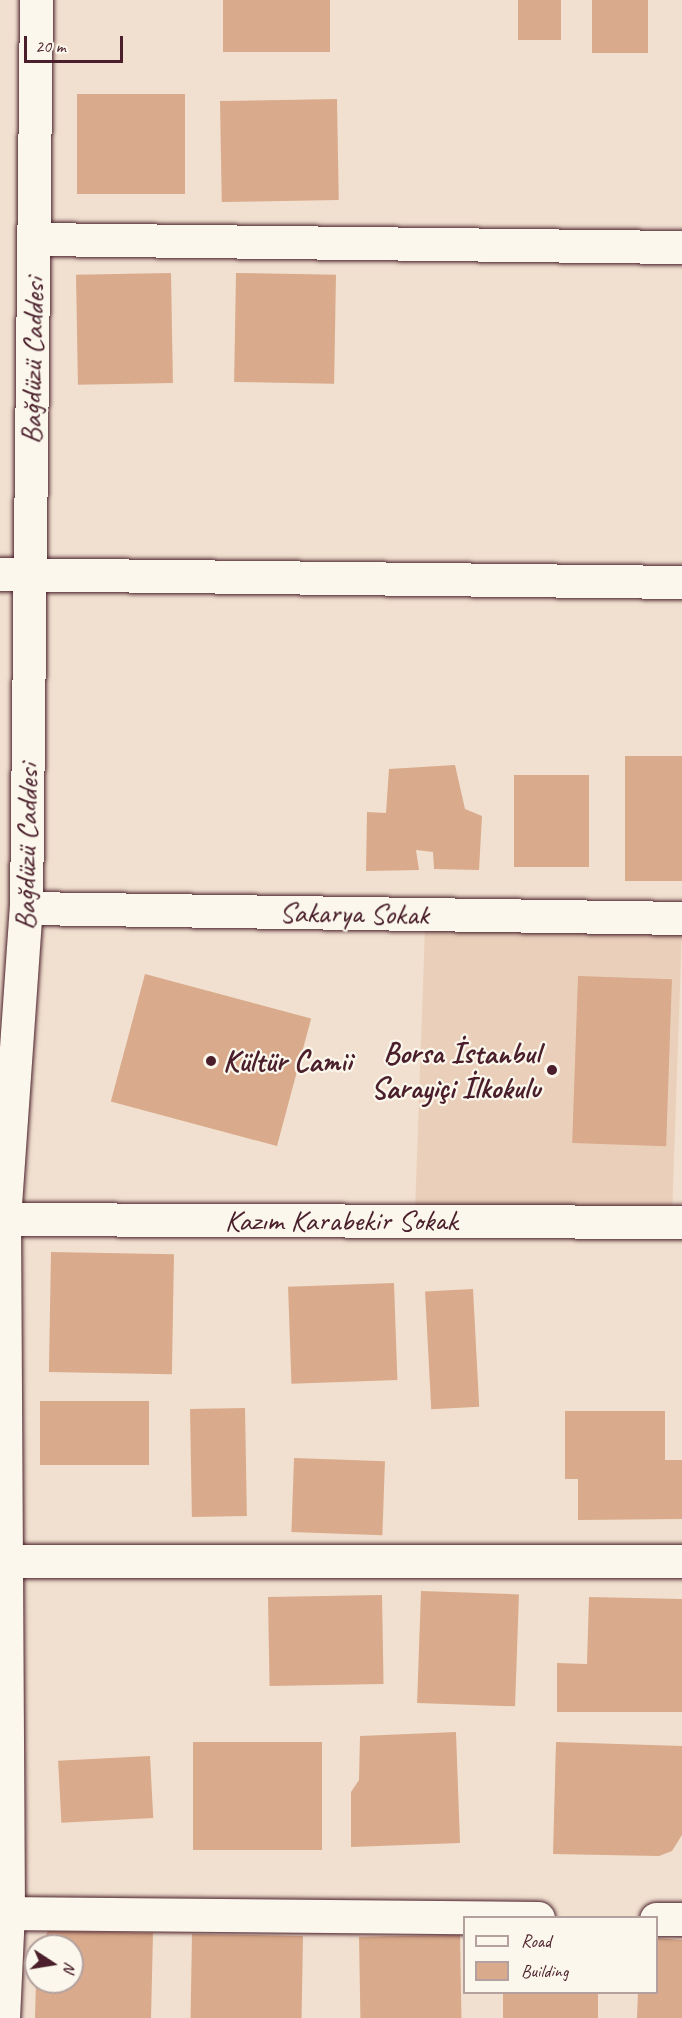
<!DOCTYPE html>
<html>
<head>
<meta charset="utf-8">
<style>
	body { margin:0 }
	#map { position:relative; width:682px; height:2018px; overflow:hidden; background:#f1e0cf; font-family:Caveat,sans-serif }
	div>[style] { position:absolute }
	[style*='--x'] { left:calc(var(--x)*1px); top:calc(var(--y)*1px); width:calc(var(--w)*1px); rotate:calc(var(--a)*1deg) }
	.built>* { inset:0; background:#ead0bb; transform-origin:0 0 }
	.building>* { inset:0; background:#d9aa8b; transform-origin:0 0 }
	.roads { filter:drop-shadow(0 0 2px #4a1f2b) drop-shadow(0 0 2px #4a1f2b) }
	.minor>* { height:33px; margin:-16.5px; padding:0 16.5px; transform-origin:16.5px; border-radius:16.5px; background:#fbf7ec }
	.tertiary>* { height:33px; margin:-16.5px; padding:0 16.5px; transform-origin:16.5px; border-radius:16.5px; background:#fbf7ec }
	.dots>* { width:16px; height:16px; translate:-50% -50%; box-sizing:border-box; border:3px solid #fbf7ec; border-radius:50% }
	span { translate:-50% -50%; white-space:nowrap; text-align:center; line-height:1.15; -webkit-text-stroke:4.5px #fbf7ec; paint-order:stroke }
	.street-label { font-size:30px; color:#4a1f2b }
	.poi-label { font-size:30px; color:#4a1f2b; font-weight:700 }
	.right { translate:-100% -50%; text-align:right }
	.left { translate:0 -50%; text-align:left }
	.legend { position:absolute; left:463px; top:1916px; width:195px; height:78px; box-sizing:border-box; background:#fbf7ec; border:2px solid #b4a19f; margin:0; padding:8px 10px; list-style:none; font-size:18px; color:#4a1f2b }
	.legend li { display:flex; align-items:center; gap:12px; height:30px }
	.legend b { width:30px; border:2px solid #b4a19f }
	.north { position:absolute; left:24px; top:1934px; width:60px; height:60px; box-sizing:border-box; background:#fbf7ec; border:2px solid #b4a19f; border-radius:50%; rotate:102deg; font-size:16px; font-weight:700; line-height:24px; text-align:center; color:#4a1f2b }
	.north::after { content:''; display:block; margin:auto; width:21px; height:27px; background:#4a1f2b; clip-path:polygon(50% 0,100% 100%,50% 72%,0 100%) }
	.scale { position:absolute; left:24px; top:36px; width:99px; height:27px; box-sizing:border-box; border:3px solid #4a1f2b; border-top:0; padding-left:8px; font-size:18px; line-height:21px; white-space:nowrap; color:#4a1f2b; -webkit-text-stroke:4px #fbf7ec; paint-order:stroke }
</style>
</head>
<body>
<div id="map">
	<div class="built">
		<div style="left:425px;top:926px;width:257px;height:282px;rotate:2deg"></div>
	</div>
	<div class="building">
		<div style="left:223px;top:0;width:107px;height:52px"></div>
		<div style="left:518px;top:0;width:43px;height:40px"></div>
		<div style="left:592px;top:0;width:56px;height:53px"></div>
		<div style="left:77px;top:94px;width:108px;height:100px"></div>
		<div style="left:337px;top:99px;width:101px;height:117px;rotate:89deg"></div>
		<div style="left:171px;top:273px;width:110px;height:95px;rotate:89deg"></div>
		<div style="left:236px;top:273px;width:100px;height:109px;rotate:1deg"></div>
		<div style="left:682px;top:756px;width:125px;height:57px;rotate:90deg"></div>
		<div style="clip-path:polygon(455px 765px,465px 809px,482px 816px,479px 870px,434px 869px,433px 852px,416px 850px,419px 870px,366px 871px,367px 812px,386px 813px,389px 769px)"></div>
		<div style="left:514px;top:775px;width:75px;height:92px"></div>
		<div style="left:145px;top:974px;width:172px;height:132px;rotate:15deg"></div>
		<div style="left:578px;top:976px;width:94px;height:167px;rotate:2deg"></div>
		<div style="left:51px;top:1252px;width:123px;height:120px;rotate:1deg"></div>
		<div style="left:394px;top:1283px;width:97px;height:106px;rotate:88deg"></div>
		<div style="left:473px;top:1289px;width:118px;height:48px;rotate:87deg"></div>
		<div style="left:149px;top:1401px;width:64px;height:109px;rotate:90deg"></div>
		<div style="left:245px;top:1408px;width:108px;height:55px;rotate:89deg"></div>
		<div style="clip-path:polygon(565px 1411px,665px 1411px,665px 1460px,682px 1460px,682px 1519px,578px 1520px,578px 1479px,565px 1479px)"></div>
		<div style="left:294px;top:1458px;width:91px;height:74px;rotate:2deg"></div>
		<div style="left:421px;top:1591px;width:98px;height:112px;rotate:2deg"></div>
		<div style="left:382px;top:1595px;width:89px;height:114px;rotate:89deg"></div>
		<div style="clip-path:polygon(589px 1597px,682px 1599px,682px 1712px,557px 1712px,557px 1663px,587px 1664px)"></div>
		<div style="clip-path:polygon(456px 1732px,460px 1843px,351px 1847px,351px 1792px,359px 1780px,360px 1736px)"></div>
		<div style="left:193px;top:1742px;width:129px;height:108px"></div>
		<div style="clip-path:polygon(556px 1742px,682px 1746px,682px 1835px,672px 1851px,659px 1856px,553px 1854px)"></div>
		<div style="left:150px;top:1756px;width:62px;height:92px;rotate:87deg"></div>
		<div style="clip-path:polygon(48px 1931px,153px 1933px,151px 2018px,35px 2018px,36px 1982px,72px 1982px,72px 1946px,40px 1946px)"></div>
		<div style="left:192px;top:1934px;width:111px;height:84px;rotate:1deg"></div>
		<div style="left:460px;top:1935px;width:83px;height:101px;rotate:89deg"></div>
		<div style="clip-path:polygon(656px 1938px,682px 1940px,682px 2018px,637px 2018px,638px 1992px,656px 1992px)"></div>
		<div style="left:503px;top:1992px;width:95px;height:26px"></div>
	</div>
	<div class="roads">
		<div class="minor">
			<div style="--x:34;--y:239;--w:648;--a:0.71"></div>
			<div style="--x:0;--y:574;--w:682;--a:0.67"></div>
			<div style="--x:26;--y:908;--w:656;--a:0.87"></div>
			<div style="--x:0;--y:1219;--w:682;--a:0.25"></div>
			<div style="--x:7;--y:1561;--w:675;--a:0"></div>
			<div style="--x:0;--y:1913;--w:538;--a:0.53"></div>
			<div style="--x:656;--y:1919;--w:26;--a:0"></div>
		</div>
		<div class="tertiary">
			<div style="--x:3;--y:2018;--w:105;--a:-87.3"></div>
			<div style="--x:8;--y:1913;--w:694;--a:-90.33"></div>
			<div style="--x:4;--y:1219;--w:312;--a:-86"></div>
			<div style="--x:26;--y:908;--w:908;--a:-89.37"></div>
		</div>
	</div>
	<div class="dots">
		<div style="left:211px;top:1061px;background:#4a1f2b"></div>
		<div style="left:552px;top:1070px;background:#4a1f2b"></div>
	</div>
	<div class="street-label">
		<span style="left:32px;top:361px;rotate:-89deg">Bağdüzü Caddesi</span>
		<span style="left:26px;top:847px;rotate:-89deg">Bağdüzü Caddesi</span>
		<span style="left:354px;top:913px;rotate:1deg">Sakarya Sokak</span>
		<span style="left:341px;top:1220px">Kazım Karabekir Sokak</span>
	</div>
	<div class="poi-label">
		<span class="right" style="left:540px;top:1070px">Borsa İstanbul<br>Sarayiçi İlkokulu</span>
		<span class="left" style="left:223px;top:1061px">Kültür Camii</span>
	</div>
	<ul class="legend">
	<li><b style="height:8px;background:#fbf7ec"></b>Road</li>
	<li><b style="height:16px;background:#d9aa8b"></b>Building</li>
	</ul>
	<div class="north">N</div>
	<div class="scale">20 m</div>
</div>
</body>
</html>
